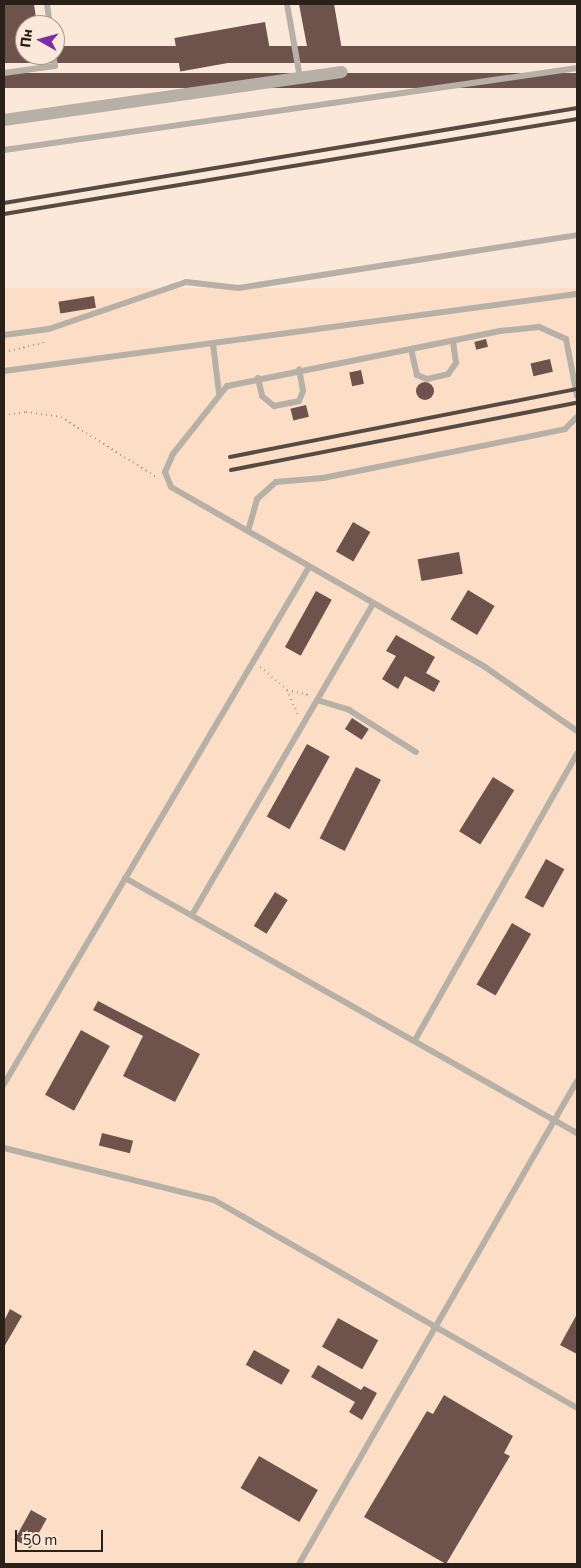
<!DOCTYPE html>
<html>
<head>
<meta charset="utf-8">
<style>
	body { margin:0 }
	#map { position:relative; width:581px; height:1568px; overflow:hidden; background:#fce8d9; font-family:Commissioner,sans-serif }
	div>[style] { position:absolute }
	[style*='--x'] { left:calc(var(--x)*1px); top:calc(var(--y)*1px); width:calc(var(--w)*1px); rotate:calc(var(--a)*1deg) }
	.built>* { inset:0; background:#fcddc6; transform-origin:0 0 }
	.building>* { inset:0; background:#6d534c; transform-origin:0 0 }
	.round { border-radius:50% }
	.path>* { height:2px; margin-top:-1px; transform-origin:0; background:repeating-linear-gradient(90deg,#a29287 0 1px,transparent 0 5px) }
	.service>* { height:6px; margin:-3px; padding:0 3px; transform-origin:3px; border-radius:3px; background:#b7b0a6 }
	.minor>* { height:12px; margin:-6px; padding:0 6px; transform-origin:6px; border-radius:6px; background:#b7b0a6 }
	.rail>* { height:4px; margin:-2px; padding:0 2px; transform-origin:2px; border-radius:2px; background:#564b43 }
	span { translate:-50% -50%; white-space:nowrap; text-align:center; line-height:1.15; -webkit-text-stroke:5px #fce8d9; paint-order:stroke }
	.frame { position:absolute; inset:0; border:5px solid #29201a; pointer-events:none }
	.north { position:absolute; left:15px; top:15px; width:50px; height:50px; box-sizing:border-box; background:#fce8d9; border:1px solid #a8988d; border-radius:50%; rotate:277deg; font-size:14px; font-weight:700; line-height:20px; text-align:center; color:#29201a }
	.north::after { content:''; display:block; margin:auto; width:18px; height:22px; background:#7a30a2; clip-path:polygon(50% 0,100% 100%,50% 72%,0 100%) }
	.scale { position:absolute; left:15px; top:1530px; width:88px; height:22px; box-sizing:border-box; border:2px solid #29201a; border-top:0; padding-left:6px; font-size:15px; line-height:18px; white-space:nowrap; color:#29201a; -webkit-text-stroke:4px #fce8d9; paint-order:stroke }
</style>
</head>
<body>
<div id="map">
	<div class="built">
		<div style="left:577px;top:288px;width:1276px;height:581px;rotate:90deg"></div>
	</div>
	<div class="building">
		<div style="clip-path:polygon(4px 4px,34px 4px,37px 25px,25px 25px,25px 57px,4px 60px)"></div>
		<div style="clip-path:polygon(299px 4px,334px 4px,342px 50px,309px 57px)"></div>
		<div style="left:265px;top:22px;width:34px;height:92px;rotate:80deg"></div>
		<div style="left:577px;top:46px;width:17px;height:579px;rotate:90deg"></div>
		<div style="left:577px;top:73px;width:15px;height:579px;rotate:90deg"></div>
		<div style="left:94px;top:296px;width:12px;height:36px;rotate:81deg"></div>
		<div style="left:486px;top:339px;width:8px;height:12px;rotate:76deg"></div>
		<div style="left:550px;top:359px;width:13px;height:20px;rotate:77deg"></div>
		<div style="left:361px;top:370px;width:14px;height:12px;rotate:78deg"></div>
		<div class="round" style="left:416px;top:382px;width:18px;height:18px"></div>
		<div style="left:306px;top:405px;width:12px;height:16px;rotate:76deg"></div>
		<div style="left:353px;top:522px;width:20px;height:34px;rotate:30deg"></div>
		<div style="left:459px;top:552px;width:22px;height:42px;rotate:80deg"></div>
		<div style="left:468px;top:590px;width:31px;height:34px;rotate:31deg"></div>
		<div style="left:316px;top:591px;width:18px;height:64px;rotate:29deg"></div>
		<div style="clip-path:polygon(396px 635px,435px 657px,426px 673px,440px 681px,434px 692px,405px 676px,398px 689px,382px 679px,396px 656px,386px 651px)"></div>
		<div style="left:352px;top:718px;width:20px;height:13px;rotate:33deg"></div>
		<div style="left:307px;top:744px;width:26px;height:83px;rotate:29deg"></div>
		<div style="left:356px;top:767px;width:28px;height:80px;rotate:27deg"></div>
		<div style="left:493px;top:777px;width:25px;height:64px;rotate:32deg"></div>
		<div style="left:546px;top:859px;width:21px;height:44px;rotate:29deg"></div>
		<div style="left:275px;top:892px;width:15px;height:40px;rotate:32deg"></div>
		<div style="left:512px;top:923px;width:22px;height:71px;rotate:30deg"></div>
		<div style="clip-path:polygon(98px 1001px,200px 1054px,175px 1102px,123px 1076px,143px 1036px,93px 1010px)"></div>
		<div style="left:81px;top:1030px;width:33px;height:74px;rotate:29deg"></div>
		<div style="left:102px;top:1133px;width:32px;height:13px;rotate:14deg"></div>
		<div style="clip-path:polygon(10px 1309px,22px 1316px,4px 1347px,4px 1321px)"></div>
		<div style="clip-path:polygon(577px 1314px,577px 1354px,560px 1345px)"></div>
		<div style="left:338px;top:1318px;width:46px;height:33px;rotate:29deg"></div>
		<div style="left:254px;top:1350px;width:41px;height:17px;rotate:29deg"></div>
		<div style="clip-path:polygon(318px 1365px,361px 1390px,364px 1386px,377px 1393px,362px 1420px,349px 1412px,355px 1402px,311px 1377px)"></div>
		<div style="clip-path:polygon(444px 1395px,513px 1436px,504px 1453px,510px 1456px,446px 1564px,364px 1517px,427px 1411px,433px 1414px)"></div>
		<div style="left:259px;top:1456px;width:68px;height:37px;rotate:30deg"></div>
		<div style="left:31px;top:1510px;width:18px;height:34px;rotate:29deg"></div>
	</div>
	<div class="path">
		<div style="--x:4;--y:352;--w:40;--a:-13"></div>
		<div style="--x:43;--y:343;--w:4;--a:-63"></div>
		<div style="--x:4;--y:415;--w:22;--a:-8"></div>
		<div style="--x:26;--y:412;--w:35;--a:8"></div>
		<div style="--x:61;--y:417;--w:115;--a:32.2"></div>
		<div style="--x:260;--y:667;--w:35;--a:40"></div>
		<div style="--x:287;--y:690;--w:22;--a:13"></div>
		<div style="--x:287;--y:690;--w:27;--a:66"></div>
	</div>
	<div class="service">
		<div style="--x:47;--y:4;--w:21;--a:82"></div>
		<div style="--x:287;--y:4;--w:75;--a:80"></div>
		<div style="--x:4;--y:73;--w:51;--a:-7.8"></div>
		<div style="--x:55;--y:66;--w:11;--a:-100"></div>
		<div style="--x:4;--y:150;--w:579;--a:-8.14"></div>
		<div style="--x:4;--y:335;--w:45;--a:-7.6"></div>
		<div style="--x:49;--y:329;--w:145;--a:-18.9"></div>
		<div style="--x:186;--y:282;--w:53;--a:6.5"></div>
		<div style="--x:239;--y:288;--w:342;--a:-8.9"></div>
		<div style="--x:213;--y:344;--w:49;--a:83"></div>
		<div style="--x:411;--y:349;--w:27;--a:77"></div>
		<div style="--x:417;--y:375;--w:11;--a:22"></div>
		<div style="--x:427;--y:379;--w:22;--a:-13"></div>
		<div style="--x:448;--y:374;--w:14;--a:-54"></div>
		<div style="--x:456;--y:363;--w:22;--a:-98"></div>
		<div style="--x:4;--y:371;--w:578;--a:-7.65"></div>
		<div style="--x:258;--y:378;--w:18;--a:77"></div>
		<div style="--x:262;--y:396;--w:16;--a:40"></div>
		<div style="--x:274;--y:406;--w:25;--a:-11"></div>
		<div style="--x:299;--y:401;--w:11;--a:-68"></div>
		<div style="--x:303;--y:391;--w:22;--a:-100"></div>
		<div style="--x:577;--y:396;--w:58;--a:-100.9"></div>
		<div style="--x:566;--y:339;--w:30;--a:-156"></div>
		<div style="--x:539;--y:327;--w:39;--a:174"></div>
		<div style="--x:500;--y:331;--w:278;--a:168.6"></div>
		<div style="--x:227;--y:386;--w:87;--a:128.5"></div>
		<div style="--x:173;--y:454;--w:20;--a:114"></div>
		<div style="--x:165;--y:472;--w:16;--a:68"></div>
		<div style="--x:171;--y:487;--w:362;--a:29.8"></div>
		<div style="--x:485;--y:667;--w:112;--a:34.8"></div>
		<div style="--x:248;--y:531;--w:33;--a:-74"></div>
		<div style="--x:257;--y:499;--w:25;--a:-42"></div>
		<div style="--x:276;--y:482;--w:47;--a:-4.9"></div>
		<div style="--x:323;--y:478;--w:247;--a:-11.4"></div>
		<div style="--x:565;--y:429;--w:17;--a:-45"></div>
		<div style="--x:317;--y:700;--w:34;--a:17"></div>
		<div style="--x:349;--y:710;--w:79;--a:32.1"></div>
		<div style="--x:125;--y:878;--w:519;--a:29.43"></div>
		<div style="--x:192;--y:915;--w:360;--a:-59.8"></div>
		<div style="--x:415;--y:1040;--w:329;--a:-60.5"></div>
		<div style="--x:4;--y:1084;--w:600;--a:-59.46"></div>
		<div style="--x:4;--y:1148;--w:216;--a:13.9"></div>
		<div style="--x:214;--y:1200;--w:418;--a:29.8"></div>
		<div style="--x:299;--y:1564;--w:557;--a:-60.08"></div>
	</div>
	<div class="minor">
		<div style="--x:4;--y:120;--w:341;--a:-8.1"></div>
	</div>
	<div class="rail">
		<div style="--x:4;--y:203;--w:581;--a:-9.41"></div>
		<div style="--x:4;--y:214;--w:581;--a:-9.41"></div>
		<div style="--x:230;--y:457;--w:354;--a:-11.1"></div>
		<div style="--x:231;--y:470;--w:352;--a:-11"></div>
	</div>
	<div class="frame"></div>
	<div class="north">Пн</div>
	<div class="scale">50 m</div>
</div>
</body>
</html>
